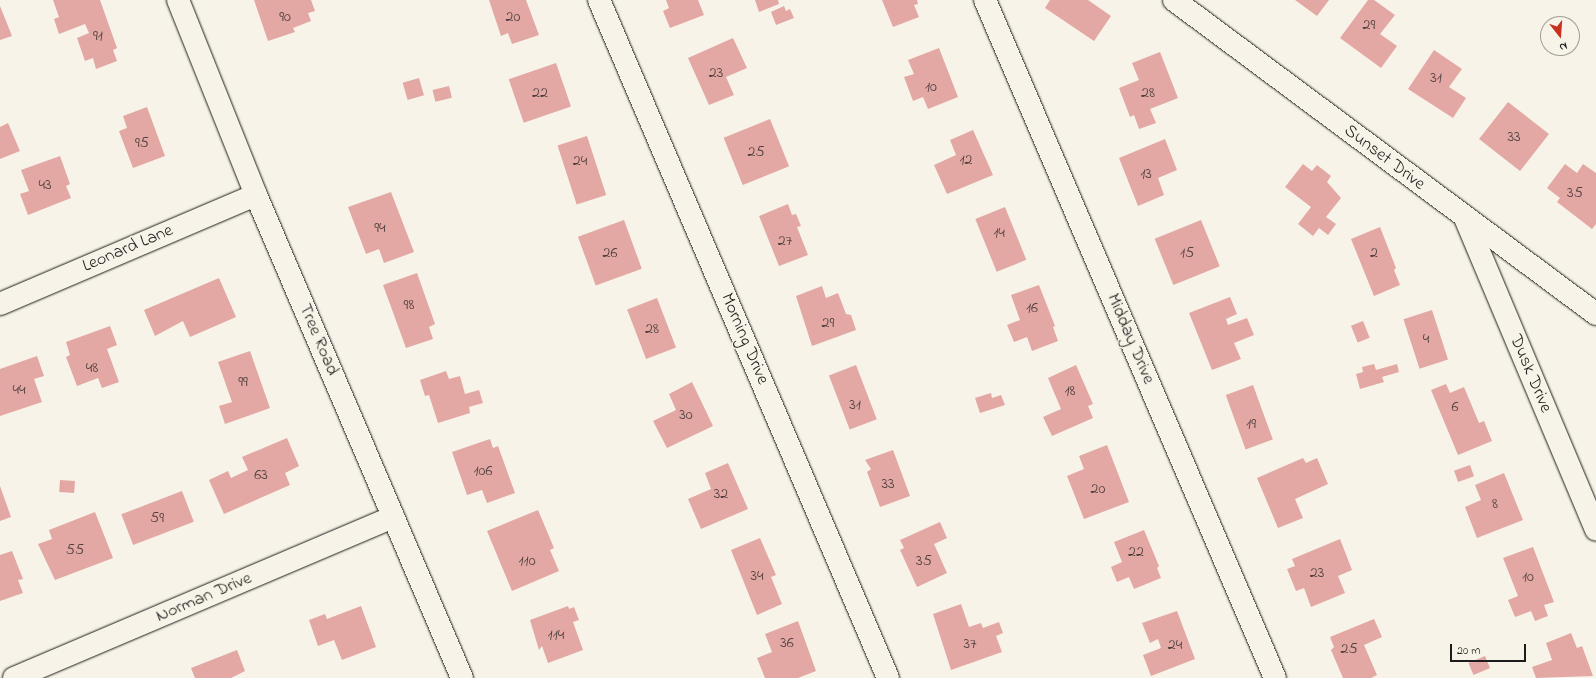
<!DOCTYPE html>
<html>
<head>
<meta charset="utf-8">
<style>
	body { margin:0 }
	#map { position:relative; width:1596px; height:678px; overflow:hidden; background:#f7f3e8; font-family:"Indie Flower",sans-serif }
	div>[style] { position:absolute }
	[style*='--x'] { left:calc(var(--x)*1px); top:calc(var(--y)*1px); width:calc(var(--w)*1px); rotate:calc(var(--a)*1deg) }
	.building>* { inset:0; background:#e3a8a3; transform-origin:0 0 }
	.roads { filter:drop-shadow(0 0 1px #1c1c1c) drop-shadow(0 0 1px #1c1c1c) }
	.minor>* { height:22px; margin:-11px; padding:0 11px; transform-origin:11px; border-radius:11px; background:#f7f3e8 }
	span { translate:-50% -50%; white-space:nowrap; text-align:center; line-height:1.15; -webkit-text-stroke:3px #f7f3e8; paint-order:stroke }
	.number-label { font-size:16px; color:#4e3f3e }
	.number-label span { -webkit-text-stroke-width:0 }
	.street-label { font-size:18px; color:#1c1c1c }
	.north { position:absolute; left:1540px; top:16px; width:40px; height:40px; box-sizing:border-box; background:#f7f3e8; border:1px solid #9f9d96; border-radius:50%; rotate:163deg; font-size:11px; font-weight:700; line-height:16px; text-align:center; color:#1c1c1c }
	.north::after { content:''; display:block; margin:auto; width:14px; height:18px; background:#c8321e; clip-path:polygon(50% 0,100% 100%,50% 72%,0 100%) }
	.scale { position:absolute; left:1450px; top:644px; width:76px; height:18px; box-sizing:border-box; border:2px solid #1c1c1c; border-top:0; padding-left:5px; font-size:12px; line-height:14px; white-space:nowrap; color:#1c1c1c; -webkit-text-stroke:3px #f7f3e8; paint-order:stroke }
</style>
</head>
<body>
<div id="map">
	<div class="building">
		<div style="clip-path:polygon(53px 0,100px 0,117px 48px,113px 50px,117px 61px,96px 69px,93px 58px,85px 61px,77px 38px,89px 33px,85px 24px,59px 34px,54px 19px,59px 17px)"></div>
		<div style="clip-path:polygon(254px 0,311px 0,315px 11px,308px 13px,311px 21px,293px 28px,295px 32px,268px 41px)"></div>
		<div style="clip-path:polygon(489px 0,526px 0,539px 35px,512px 44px,508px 33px,501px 36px)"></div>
		<div style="clip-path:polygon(666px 0,698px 0,704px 15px,670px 28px,663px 11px,669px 8px)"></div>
		<div style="clip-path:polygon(755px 0,778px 0,779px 4px,759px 12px)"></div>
		<div style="clip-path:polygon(882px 0,917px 0,918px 4px,914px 5px,919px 17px,893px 27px)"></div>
		<div style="clip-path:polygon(1050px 0,1088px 0,1111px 16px,1094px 41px,1045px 8px)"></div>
		<div style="clip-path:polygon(1295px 0,1329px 0,1317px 16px)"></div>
		<div style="clip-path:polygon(1368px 0,1374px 0,1395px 15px,1380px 34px,1397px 46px,1381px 68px,1340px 38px)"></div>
		<div style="clip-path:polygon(0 6px,12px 36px,0 40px)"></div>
		<div style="clip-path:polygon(784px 6px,786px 11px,790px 9px,794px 18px,776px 25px,771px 12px)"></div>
		<div style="clip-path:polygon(733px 38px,747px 68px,726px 77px,734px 95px,709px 105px,688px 58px)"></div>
		<div style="clip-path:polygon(939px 48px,958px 97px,928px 109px,923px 97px,913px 101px,904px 77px,914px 74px,908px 60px)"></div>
		<div style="clip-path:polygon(1434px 50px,1462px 69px,1449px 87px,1466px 98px,1453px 118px,1408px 89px)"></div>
		<div style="clip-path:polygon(1160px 52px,1178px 98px,1150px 109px,1156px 123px,1139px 129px,1134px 115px,1130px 117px,1119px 88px,1139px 80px,1132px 63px)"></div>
		<div style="left:556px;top:63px;width:46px;height:50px;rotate:71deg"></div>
		<div style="left:419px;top:78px;width:18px;height:17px;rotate:74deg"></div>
		<div style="left:449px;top:86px;width:12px;height:17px;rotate:76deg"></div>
		<div style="left:1508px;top:102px;width:52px;height:47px;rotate:38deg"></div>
		<div style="clip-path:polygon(147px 107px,165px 156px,133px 168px,119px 131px,127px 128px,123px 116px)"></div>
		<div style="left:770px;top:119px;width:51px;height:50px;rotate:68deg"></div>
		<div style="clip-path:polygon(8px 123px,20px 151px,0 159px,0 127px)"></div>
		<div style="clip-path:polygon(973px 130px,993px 175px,947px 194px,934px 165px,956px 155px,950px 140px)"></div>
		<div style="left:587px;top:136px;width:62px;height:31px;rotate:72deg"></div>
		<div style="clip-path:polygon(1165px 139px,1177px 170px,1158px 178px,1164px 195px,1138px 206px,1119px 158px)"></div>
		<div style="clip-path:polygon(60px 156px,70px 184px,66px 186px,71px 198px,28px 215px,20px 194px,29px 191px,21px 170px)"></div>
		<div style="clip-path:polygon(1303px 164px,1312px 171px,1317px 165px,1331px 176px,1327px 182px,1341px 198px,1326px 217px,1336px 224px,1328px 235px,1319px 228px,1313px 236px,1298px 224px,1311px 207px,1285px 187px)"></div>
		<div style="clip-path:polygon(1565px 164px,1577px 173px,1583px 164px,1596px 173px,1596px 224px,1592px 229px,1557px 202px,1560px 198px,1547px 188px)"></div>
		<div style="clip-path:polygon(391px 192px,414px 252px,384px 263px,379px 249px,366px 254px,348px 207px)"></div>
		<div style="clip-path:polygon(788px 204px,792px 215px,796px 214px,801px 226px,797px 227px,808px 255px,779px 266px,759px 216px)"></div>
		<div style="left:1005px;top:207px;width:57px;height:32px;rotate:68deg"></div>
		<div style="left:624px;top:220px;width:52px;height:49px;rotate:70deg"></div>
		<div style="left:1201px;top:220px;width:50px;height:50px;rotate:68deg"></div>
		<div style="clip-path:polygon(1380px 227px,1396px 268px,1394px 270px,1400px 285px,1374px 296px,1351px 239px)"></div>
		<div style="clip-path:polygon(417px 273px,435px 324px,429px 327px,433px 339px,406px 348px,383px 285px)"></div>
		<div style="clip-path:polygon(219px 278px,236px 317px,190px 337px,183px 321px,155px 336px,144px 310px)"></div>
		<div style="clip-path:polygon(1039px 285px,1055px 326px,1053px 327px,1058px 341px,1032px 351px,1027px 337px,1014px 342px,1007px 325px,1020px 320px,1011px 295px)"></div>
		<div style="clip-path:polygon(822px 286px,826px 298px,838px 293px,846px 314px,851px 315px,856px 330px,812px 346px,796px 296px)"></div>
		<div style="clip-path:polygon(1230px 297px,1237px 314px,1226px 319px,1228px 325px,1247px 318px,1254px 335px,1234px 343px,1241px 359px,1212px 370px,1189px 313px)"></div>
		<div style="left:657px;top:298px;width:53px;height:32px;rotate:69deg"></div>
		<div style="left:1432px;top:310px;width:52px;height:30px;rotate:72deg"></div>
		<div style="left:1363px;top:321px;width:18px;height:13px;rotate:68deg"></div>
		<div style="clip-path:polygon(110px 326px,117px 345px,107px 349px,119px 382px,102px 388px,98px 378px,77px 386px,66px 357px,70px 355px,66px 342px)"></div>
		<div style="clip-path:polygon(250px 351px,270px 408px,225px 424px,219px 406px,232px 402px,218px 362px)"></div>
		<div style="clip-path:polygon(37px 356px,44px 376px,34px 379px,42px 402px,0 416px,0 369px)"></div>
		<div style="clip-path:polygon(1374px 364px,1376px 370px,1397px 364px,1399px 372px,1382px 377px,1384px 382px,1360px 389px,1356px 374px,1363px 372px,1362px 367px)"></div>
		<div style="left:856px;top:365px;width:58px;height:29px;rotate:69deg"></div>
		<div style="clip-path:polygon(1076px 365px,1093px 404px,1088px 406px,1093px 418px,1052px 436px,1043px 417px,1061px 409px,1048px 378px)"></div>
		<div style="clip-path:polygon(446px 371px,449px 379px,460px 376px,465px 394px,479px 390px,483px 403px,469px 407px,470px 413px,438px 423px,429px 395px,425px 396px,420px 380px)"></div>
		<div style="clip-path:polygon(692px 382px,713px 426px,667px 448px,653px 421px,676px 410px,669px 394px)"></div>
		<div style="clip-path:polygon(1446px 384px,1450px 393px,1464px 387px,1479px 423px,1484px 421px,1492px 441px,1458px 455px,1431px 390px)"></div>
		<div style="left:1253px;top:385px;width:58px;height:29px;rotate:70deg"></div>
		<div style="clip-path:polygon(991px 393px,992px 398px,1001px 395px,1005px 405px,980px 413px,975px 398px)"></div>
		<div style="clip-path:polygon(287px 438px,299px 466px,285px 473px,290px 485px,224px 514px,209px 480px,228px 471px,231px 478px,248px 470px,242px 457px)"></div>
		<div style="clip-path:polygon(490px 439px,493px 448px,498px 446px,515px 493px,487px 503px,482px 490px,467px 495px,452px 452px)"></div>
		<div style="clip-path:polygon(1107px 445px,1129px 502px,1084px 519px,1067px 476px,1084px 469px,1079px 456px)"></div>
		<div style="clip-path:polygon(893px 450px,910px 496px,880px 507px,867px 472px,871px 469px,865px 460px)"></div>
		<div style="clip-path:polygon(1303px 458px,1306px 463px,1317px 458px,1328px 484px,1295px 499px,1303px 518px,1278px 528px,1257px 478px)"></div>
		<div style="clip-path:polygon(728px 463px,748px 509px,701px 529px,688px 499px,711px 489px,705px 473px)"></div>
		<div style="left:1470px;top:465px;width:12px;height:17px;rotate:70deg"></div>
		<div style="clip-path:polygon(1504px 473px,1523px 520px,1477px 538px,1465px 507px,1481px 500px,1475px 485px)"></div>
		<div style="left:60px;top:480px;width:15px;height:12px;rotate:4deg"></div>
		<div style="clip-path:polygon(0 486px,11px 517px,0 521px)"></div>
		<div style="left:182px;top:491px;width:33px;height:65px;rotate:69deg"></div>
		<div style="clip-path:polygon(538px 510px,554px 548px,550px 550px,559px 571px,512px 591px,487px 531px)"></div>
		<div style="clip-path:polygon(95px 512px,113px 558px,55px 580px,38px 544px,52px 539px,49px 530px)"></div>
		<div style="clip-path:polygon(940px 522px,947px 538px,934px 544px,947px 573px,917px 587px,900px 550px,904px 548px,900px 540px)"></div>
		<div style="clip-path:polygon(1144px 530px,1159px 566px,1157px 568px,1161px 578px,1134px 589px,1129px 577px,1117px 582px,1111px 567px,1122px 562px,1114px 542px)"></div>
		<div style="clip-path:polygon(760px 538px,776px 575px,771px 577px,782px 604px,757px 615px,731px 550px)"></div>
		<div style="clip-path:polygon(1340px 539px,1352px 570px,1338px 576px,1345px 593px,1311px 607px,1304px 588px,1296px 591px,1287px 569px,1295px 566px,1292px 559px)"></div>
		<div style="clip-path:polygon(1533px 547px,1554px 602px,1544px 605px,1548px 616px,1535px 621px,1531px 611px,1515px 617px,1508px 600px,1518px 596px,1503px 558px)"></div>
		<div style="clip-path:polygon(12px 551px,23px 579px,18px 580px,23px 593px,0 601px,0 555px)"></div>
		<div style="clip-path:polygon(961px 604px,969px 627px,981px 623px,983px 628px,999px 622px,1003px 633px,996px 636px,1002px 652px,951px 670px,933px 614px)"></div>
		<div style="clip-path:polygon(361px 606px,376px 647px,342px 660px,334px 640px,318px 646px,309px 620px,325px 614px,327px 619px)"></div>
		<div style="clip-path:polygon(568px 606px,569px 609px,574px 607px,579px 620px,573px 622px,583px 650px,548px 663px,542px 646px,539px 650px,530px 620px)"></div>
		<div style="clip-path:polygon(1177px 611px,1195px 659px,1151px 676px,1143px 655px,1161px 648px,1158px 639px,1150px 643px,1142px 623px)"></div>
		<div style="clip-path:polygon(1374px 619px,1382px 637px,1364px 645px,1377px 675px,1371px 678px,1343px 678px,1331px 650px,1334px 647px,1330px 637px)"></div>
		<div style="clip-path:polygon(798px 621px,816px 671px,798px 678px,765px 678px,757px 658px,772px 652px,765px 634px)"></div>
		<div style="clip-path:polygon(1571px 633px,1577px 648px,1582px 646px,1593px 676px,1536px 678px,1532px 667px,1552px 660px,1546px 643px)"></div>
		<div style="clip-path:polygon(237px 650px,245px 671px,231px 678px,195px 678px,191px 668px)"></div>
		<div style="left:1485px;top:656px;width:13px;height:18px;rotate:67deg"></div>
	</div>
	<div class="roads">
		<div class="minor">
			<div style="--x:178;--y:0;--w:210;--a:68.2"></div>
			<div style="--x:256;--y:195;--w:525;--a:66.9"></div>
			<div style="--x:599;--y:0;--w:737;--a:66.91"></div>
			<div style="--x:985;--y:0;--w:737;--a:66.84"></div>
			<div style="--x:1174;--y:0;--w:526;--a:36.65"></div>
			<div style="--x:1465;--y:218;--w:338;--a:67.2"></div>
			<div style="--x:0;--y:304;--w:278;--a:-23.1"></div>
			<div style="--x:14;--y:678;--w:412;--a:-23"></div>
		</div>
	</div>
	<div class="number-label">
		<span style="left:285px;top:17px">90</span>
		<span style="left:513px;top:17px">20</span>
		<span style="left:1369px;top:25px">29</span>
		<span style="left:98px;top:36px">91</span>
		<span style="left:716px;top:73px">23</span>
		<span style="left:1436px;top:78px">31</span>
		<span style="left:931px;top:87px">10</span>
		<span style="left:540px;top:93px">22</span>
		<span style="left:1148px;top:93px">28</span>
		<span style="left:1514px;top:137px">33</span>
		<span style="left:142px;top:143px">95</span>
		<span style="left:756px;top:152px">25</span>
		<span style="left:966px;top:160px">12</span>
		<span style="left:580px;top:161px">24</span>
		<span style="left:1146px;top:174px">13</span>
		<span style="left:45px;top:185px">43</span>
		<span style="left:1575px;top:193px">35</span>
		<span style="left:380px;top:228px">94</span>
		<span style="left:999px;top:233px">14</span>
		<span style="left:785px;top:241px">27</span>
		<span style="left:610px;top:253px">26</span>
		<span style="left:1187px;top:253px">15</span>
		<span style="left:1374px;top:253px">2</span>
		<span style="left:409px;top:305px">98</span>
		<span style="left:1032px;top:308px">16</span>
		<span style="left:828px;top:323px">29</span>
		<span style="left:652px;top:329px">28</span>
		<span style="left:1426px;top:339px">4</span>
		<span style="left:92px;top:368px">48</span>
		<span style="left:243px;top:382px">99</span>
		<span style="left:19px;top:390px">44</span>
		<span style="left:1070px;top:391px">18</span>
		<span style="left:855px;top:405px">31</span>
		<span style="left:1455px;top:407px">6</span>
		<span style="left:686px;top:415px">30</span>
		<span style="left:1251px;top:424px">19</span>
		<span style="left:483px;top:471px">106</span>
		<span style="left:261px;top:475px">63</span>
		<span style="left:888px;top:484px">33</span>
		<span style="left:1098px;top:489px">20</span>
		<span style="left:721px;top:494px">32</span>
		<span style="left:1495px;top:504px">8</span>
		<span style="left:157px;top:518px">59</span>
		<span style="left:75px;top:550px">55</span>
		<span style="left:1136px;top:552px">22</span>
		<span style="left:527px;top:561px">110</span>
		<span style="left:924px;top:561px">35</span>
		<span style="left:1317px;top:573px">23</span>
		<span style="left:757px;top:576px">34</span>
		<span style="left:1528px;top:577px">10</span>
		<span style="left:556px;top:635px">114</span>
		<span style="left:787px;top:643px">36</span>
		<span style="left:970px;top:644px">37</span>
		<span style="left:1175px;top:645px">24</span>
		<span style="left:1349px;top:649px">25</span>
	</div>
	<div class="street-label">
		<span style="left:1384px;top:158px;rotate:37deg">Sunset Drive</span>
		<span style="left:128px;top:249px;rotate:-23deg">Leonard Lane</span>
		<span style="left:744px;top:339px;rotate:67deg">Morning Drive</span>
		<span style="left:1130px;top:339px;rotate:67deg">Midday Drive</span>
		<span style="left:318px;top:340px;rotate:67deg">Tree Road</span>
		<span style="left:1530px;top:374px;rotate:67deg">Dusk Drive</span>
		<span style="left:204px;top:598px;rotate:-23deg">Norman Drive</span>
	</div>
	<div class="north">N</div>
	<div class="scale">20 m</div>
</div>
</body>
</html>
